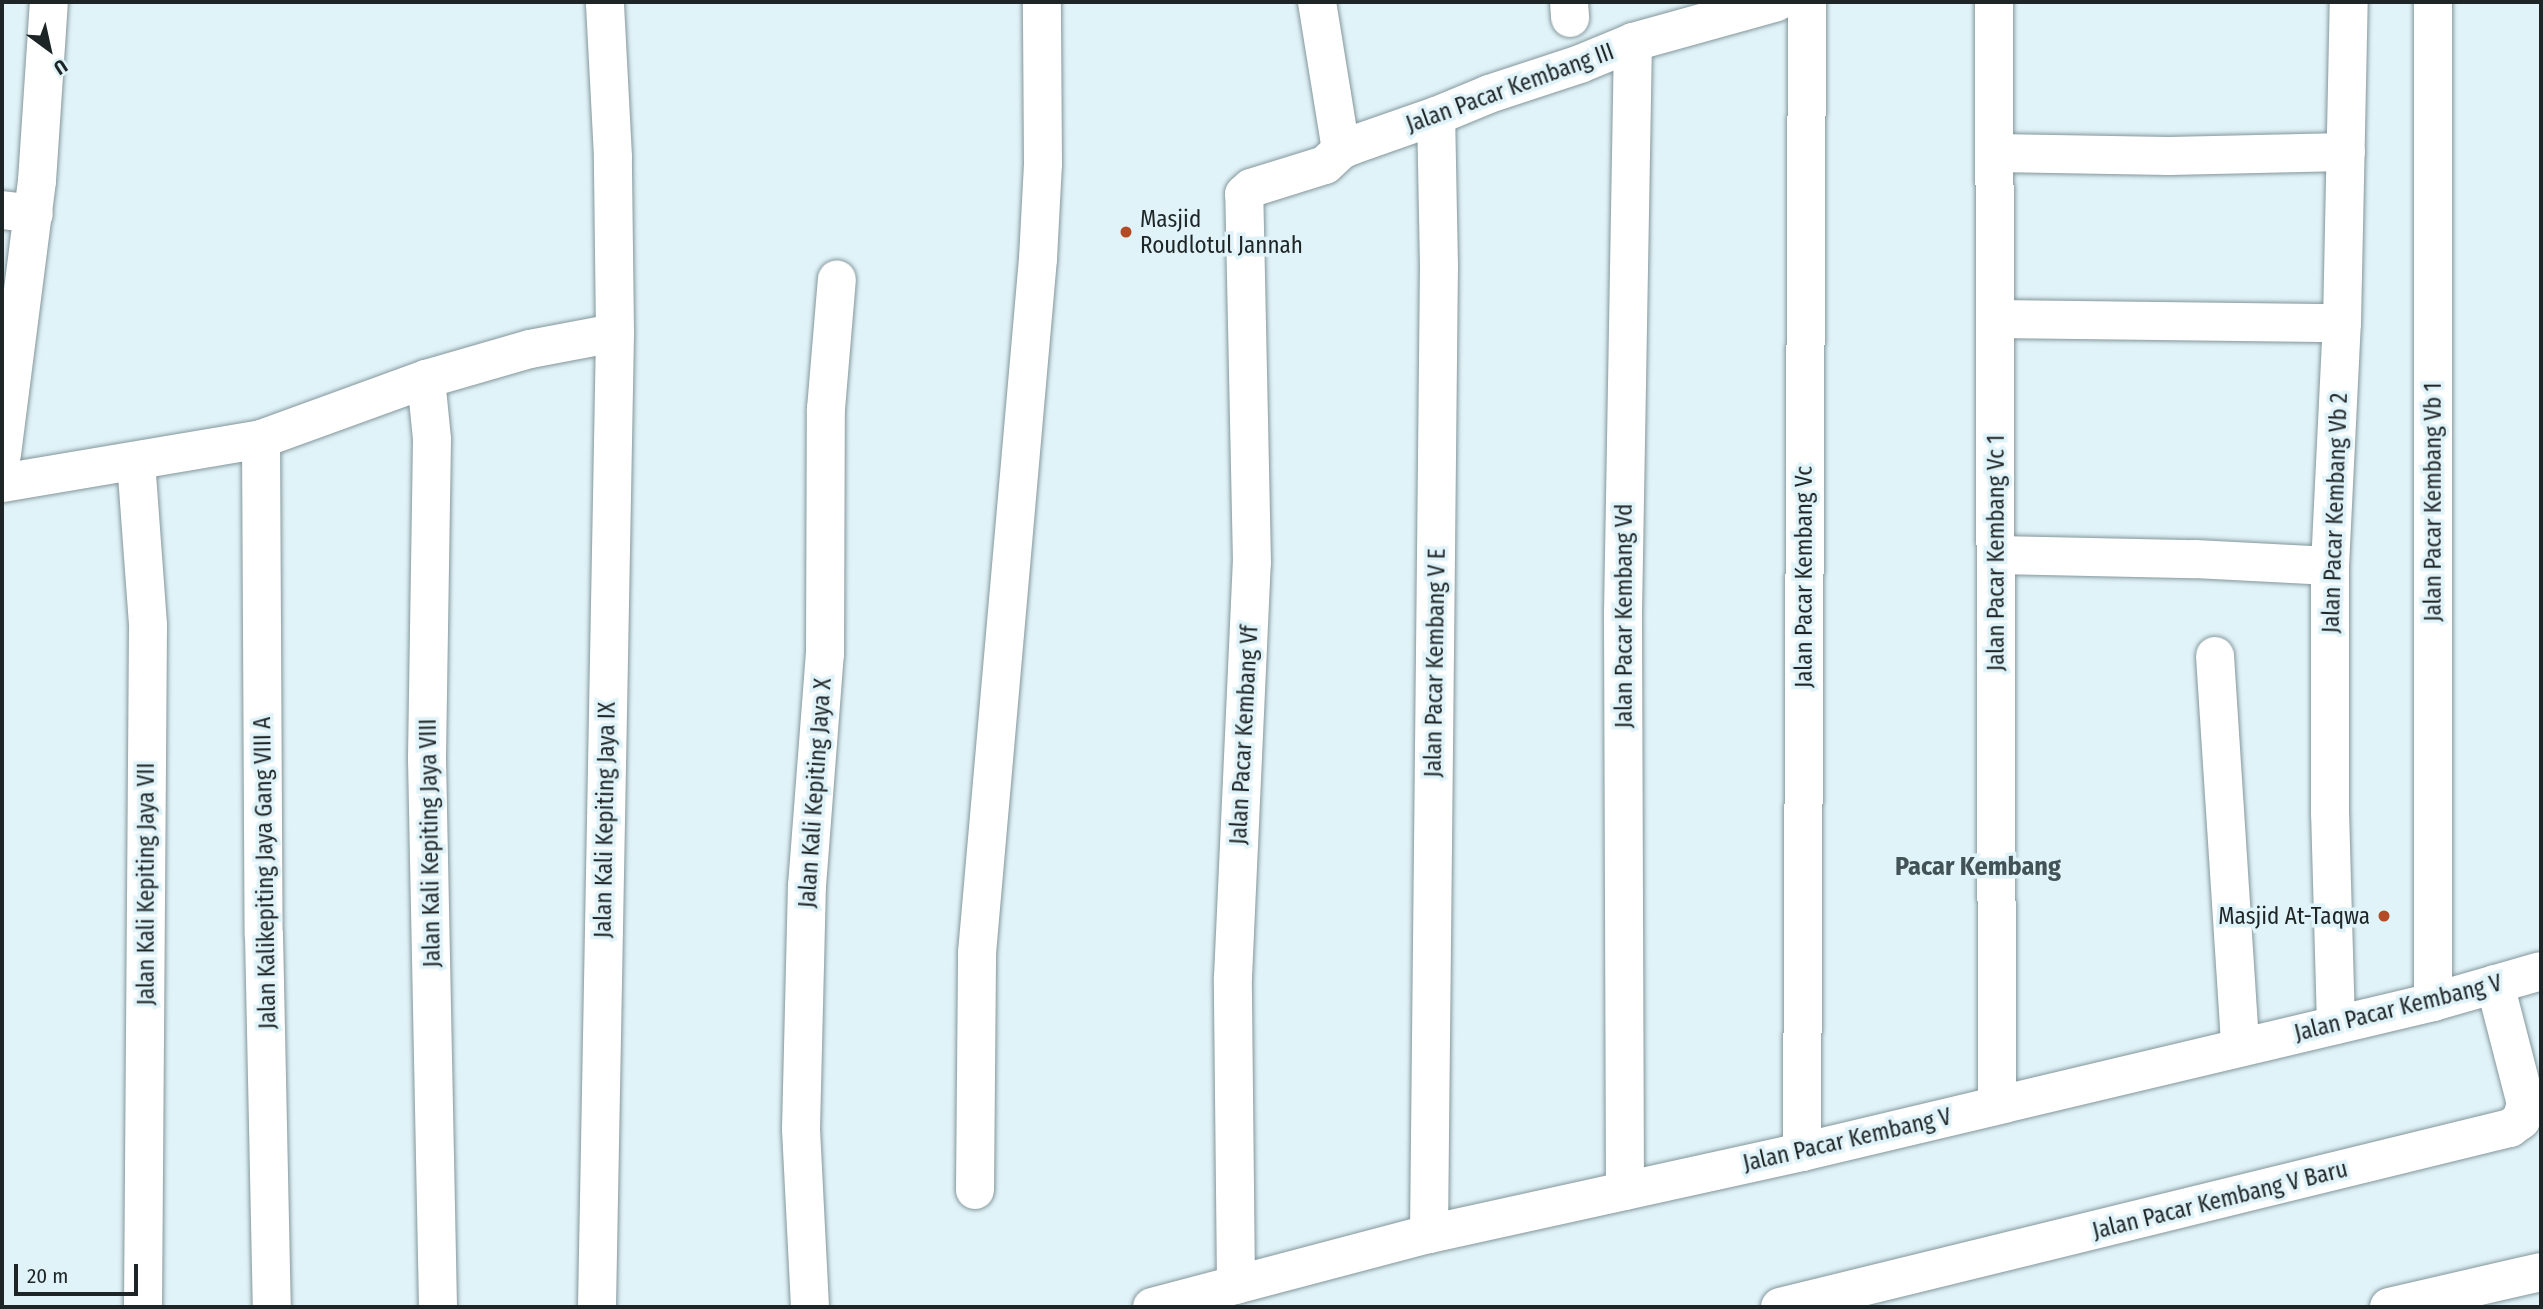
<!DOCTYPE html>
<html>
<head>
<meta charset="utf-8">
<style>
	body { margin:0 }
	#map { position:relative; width:2543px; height:1309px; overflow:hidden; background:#e0f3f8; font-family:"Fira Sans Condensed",sans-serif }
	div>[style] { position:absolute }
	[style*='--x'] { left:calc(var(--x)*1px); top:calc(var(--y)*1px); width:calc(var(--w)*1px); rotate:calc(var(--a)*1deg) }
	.roads { filter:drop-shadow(0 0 2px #84969b) drop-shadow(0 0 2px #84969b) }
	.street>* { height:38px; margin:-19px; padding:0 19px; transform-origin:19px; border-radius:19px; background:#fff }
	.dots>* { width:19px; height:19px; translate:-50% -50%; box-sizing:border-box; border:4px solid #e0f3f8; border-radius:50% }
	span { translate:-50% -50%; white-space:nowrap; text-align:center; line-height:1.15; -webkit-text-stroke:7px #e0f3f8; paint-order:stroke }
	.street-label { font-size:23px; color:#1e2527 }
	.poi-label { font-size:23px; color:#1e2527 }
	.left { translate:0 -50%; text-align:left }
	.right { translate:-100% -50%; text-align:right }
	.quarter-label { font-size:26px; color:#425256; font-weight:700 }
	.frame { position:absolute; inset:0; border:4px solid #1e2527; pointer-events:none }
	.north { position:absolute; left:14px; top:14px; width:70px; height:70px; -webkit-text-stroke:5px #e0f3f8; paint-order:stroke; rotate:147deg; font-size:19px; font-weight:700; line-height:28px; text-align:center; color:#1e2527 }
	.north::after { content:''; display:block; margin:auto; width:24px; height:32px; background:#1e2527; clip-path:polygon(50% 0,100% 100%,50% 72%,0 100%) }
	.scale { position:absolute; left:14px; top:1264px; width:124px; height:32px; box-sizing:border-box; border:4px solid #1e2527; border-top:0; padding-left:9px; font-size:21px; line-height:24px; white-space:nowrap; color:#1e2527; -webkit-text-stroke:5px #e0f3f8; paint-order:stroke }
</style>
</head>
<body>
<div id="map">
	<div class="roads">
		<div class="street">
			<div style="--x:1317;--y:2;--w:150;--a:80.8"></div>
			<div style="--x:1569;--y:2;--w:16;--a:86"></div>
			<div style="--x:1994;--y:2;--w:1102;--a:89.84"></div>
			<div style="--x:1995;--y:153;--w:174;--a:1"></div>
			<div style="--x:2169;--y:156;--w:177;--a:-1.3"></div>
			<div style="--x:2;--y:210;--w:32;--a:7"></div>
			<div style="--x:1995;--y:319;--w:347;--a:0.7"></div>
			<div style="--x:426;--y:379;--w:60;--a:84.3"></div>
			<div style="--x:432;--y:439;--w:320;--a:90.9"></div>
			<div style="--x:427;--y:759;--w:548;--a:88.85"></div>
			<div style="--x:261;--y:439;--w:496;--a:89.7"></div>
			<div style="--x:264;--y:935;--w:372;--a:88.8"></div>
			<div style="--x:2;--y:454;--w:275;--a:-82.7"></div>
			<div style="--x:37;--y:181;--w:179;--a:-86.2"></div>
			<div style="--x:136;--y:461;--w:165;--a:85.8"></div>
			<div style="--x:148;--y:626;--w:681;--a:90.42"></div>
			<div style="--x:2;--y:483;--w:263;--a:-9.6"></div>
			<div style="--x:261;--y:439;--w:176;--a:-20"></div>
			<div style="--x:426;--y:379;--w:108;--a:-16.1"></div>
			<div style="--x:530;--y:349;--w:86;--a:-10.7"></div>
			<div style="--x:1997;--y:555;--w:198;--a:1.2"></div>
			<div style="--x:2195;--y:559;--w:135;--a:3"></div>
			<div style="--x:2215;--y:656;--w:392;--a:86.3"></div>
			<div style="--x:2433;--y:1002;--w:1000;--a:-90"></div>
			<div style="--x:2336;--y:1025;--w:211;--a:-91.6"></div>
			<div style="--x:2330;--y:814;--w:248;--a:-90"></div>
			<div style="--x:2330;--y:566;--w:243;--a:-87.2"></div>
			<div style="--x:2342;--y:323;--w:321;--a:-88.8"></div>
			<div style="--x:1802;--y:1152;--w:1150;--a:-89.75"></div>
			<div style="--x:975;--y:1190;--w:237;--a:-89.5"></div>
			<div style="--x:977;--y:953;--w:697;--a:-84.98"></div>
			<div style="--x:1038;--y:259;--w:95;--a:-87"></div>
			<div style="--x:1043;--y:164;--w:162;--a:-90.4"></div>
			<div style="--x:1625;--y:1191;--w:578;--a:-90.2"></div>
			<div style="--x:1623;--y:613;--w:571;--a:-89"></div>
			<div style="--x:1429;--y:1234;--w:967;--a:-89.41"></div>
			<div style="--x:1439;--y:267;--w:151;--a:-91.1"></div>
			<div style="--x:1236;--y:1285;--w:308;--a:-90.6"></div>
			<div style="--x:1233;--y:977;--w:414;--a:-87.4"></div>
			<div style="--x:1252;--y:563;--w:369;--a:-91.2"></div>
			<div style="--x:1244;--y:194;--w:9;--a:-41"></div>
			<div style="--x:1251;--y:188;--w:77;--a:-17.3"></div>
			<div style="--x:1325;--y:165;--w:22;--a:-43"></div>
			<div style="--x:1341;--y:150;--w:13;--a:-23"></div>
			<div style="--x:1353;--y:145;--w:88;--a:-19.3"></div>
			<div style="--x:1436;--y:116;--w:57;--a:-22.5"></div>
			<div style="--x:1489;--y:94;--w:96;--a:-18.2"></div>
			<div style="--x:1580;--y:64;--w:57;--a:-22.5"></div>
			<div style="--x:1633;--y:42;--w:149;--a:-15.5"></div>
			<div style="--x:597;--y:1307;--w:974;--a:-88.94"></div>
			<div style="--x:615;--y:333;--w:176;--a:-90.7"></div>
			<div style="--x:613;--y:157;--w:155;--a:-93"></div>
			<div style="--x:810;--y:1307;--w:178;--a:-92.9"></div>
			<div style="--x:801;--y:1129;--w:243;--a:-88.6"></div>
			<div style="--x:807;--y:886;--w:233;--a:-85.6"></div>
			<div style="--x:825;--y:654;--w:245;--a:-89.8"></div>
			<div style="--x:826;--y:409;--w:130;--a:-85.2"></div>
			<div style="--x:1152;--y:1307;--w:286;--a:-14.8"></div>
			<div style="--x:1429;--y:1234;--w:382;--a:-12.4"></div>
			<div style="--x:1802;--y:1152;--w:649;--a:-13.37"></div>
			<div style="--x:2433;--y:1002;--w:112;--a:-16"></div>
			<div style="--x:1780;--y:1307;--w:752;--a:-13.78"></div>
			<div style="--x:2510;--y:1128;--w:14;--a:-36"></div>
			<div style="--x:2521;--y:1120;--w:17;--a:-73"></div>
			<div style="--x:2526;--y:1104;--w:124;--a:-104.5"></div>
			<div style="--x:2389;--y:1307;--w:156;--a:-13"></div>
		</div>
	</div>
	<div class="dots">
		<div style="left:1126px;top:232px;background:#b34c25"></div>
		<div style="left:2384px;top:916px;background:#b34c25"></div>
	</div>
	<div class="street-label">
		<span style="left:1510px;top:88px;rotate:-20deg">Jalan Pacar Kembang III</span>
		<span style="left:2433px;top:502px;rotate:-90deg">Jalan Pacar Kembang Vb 1</span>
		<span style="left:2335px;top:513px;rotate:-88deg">Jalan Pacar Kembang Vb 2</span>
		<span style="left:1996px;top:553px;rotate:-90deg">Jalan Pacar Kembang Vc 1</span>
		<span style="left:1804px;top:577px;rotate:-90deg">Jalan Pacar Kembang Vc</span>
		<span style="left:1624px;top:616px;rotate:-90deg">Jalan Pacar Kembang Vd</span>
		<span style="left:1435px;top:663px;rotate:-89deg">Jalan Pacar Kembang V E</span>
		<span style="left:1244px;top:735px;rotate:-87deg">Jalan Pacar Kembang Vf</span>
		<span style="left:815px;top:793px;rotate:-86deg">Jalan Kali Kepiting Jaya X</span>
		<span style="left:605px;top:820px;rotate:-89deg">Jalan Kali Kepiting Jaya IX</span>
		<span style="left:430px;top:843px;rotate:-91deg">Jalan Kali Kepiting Jaya VIII</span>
		<span style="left:265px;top:873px;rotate:-91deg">Jalan Kalikepiting Jaya Gang VIII A</span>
		<span style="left:146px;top:884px;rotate:-90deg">Jalan Kali Kepiting Jaya VII</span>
		<span style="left:2398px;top:1008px;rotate:-14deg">Jalan Pacar Kembang V</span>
		<span style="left:1847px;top:1140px;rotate:-13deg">Jalan Pacar Kembang V</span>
		<span style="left:2220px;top:1200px;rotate:-14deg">Jalan Pacar Kembang V Baru</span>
	</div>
	<div class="poi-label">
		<span class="left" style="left:1140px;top:232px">Masjid<br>Roudlotul Jannah</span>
		<span class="right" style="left:2370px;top:916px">Masjid At-Taqwa</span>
	</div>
	<div class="quarter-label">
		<span style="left:1978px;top:867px">Pacar Kembang</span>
	</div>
	<div class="frame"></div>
	<div class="north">U</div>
	<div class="scale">20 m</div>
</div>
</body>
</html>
